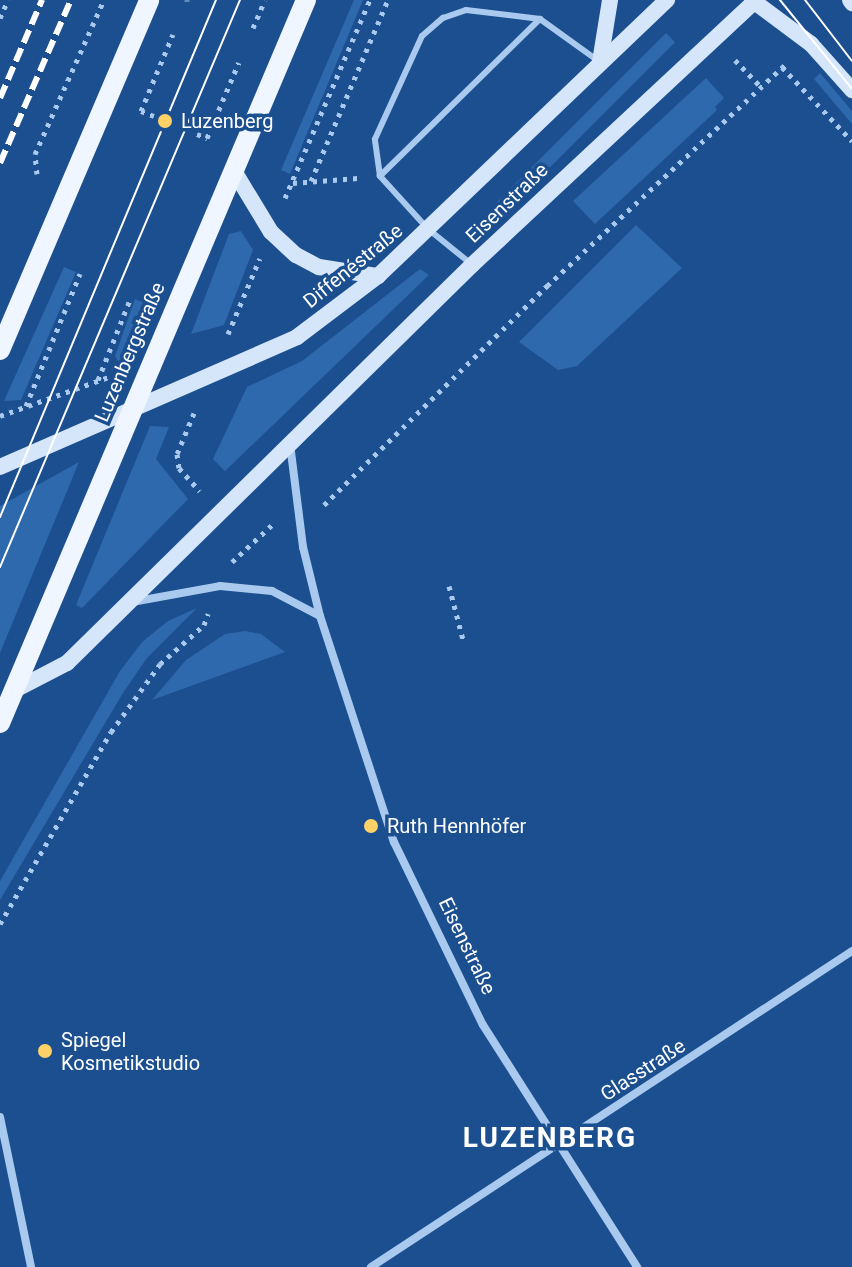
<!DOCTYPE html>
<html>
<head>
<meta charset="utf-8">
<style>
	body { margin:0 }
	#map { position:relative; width:852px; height:1267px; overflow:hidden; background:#1b4f8f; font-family:Roboto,sans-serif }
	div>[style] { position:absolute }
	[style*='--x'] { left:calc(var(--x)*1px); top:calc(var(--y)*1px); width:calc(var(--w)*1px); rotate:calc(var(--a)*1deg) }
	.green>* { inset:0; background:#2e69ad; transform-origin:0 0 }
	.path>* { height:5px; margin-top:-2.5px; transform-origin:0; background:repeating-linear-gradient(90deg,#a9c9ee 0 4px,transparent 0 10px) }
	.lane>* { height:6px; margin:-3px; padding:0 3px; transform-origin:3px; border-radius:3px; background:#a9c9ee }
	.street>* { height:8px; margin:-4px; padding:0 4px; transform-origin:4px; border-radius:4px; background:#a9c9ee }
	.secondary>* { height:16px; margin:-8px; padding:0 8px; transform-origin:8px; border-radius:8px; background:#d6e6fa }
	.primary>* { height:20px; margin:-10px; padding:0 10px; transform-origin:10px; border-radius:10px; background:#f0f6ff }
	.tram>* { height:2px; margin:-1px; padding:0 1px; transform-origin:1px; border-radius:1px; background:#fff }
	.rail>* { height:6px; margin-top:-3px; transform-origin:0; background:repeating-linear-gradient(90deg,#fff 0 14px,transparent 0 20px) }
	.dots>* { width:22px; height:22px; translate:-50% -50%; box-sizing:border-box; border:4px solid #1b4f8f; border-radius:50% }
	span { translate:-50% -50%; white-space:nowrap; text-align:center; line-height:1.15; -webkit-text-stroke:7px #1b4f8f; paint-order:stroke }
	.poi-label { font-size:20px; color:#fff }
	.left { translate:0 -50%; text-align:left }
	.street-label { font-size:20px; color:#fff }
	.district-label { font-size:28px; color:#fff; font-weight:700; letter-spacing:2px }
</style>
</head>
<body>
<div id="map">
	<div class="green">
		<div style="clip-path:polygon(354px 0,363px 0,290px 174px,281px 170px)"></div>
		<div style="left:666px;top:33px;width:13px;height:254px;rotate:45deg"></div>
		<div style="clip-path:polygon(820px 73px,852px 111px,852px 124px,814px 79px)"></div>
		<div style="clip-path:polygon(706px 78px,724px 98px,715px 107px,717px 110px,595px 224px,573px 201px)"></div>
		<div style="clip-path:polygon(636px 225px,682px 268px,577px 366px,558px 370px,519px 342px)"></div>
		<div style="clip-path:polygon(241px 231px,253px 250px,224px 325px,191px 334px,229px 234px)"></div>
		<div style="clip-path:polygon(64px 267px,76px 272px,21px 400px,4px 401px)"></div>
		<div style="clip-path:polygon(420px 269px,429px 275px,225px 471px,213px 459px,247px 387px,302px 361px)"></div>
		<div style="clip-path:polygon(135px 299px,147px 304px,128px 359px,118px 361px,115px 356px)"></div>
		<div style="clip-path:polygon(150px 426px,169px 427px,156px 459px,188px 499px,82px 608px,76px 605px)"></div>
		<div style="clip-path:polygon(79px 462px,0 653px,0 654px,0 506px)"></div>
		<div style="clip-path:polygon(197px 608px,147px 658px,123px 693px,0 900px,0 881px,120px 671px,142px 642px,168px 621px)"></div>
		<div style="clip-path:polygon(245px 631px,261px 634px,285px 652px,152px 700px,186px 660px,225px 634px)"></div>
	</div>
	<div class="path">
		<div style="--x:187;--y:1;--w:1;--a:-90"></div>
		<div style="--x:0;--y:18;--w:20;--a:-66"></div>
		<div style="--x:253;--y:28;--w:30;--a:-67"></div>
		<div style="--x:735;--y:60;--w:35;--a:46"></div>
		<div style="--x:782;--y:67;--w:102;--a:46.6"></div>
		<div style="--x:154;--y:116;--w:14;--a:-159"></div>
		<div style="--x:141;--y:111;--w:83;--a:-67.4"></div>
		<div style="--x:197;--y:134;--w:11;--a:22"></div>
		<div style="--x:207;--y:138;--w:82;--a:-67.2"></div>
		<div style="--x:37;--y:174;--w:20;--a:-96"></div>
		<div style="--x:35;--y:154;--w:169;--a:-65.9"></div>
		<div style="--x:311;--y:181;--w:197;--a:-67"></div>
		<div style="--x:293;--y:183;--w:65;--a:-4.4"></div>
		<div style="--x:285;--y:198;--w:215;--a:-66.8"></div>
		<div style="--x:228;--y:334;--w:82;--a:-67.2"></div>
		<div style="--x:98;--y:380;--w:89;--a:-68.3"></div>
		<div style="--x:26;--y:406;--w:143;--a:-67.8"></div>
		<div style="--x:194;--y:413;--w:44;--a:112.5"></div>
		<div style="--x:177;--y:454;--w:14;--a:82"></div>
		<div style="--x:179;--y:468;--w:31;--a:48"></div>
		<div style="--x:0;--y:416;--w:118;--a:-19.8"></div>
		<div style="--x:324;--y:505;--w:313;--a:-44.5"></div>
		<div style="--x:547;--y:286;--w:329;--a:-42.9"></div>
		<div style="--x:232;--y:562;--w:59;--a:-42.9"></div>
		<div style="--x:449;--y:586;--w:59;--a:75.3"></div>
		<div style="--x:0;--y:924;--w:222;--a:-60"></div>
		<div style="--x:111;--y:732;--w:84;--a:-54.2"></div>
		<div style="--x:160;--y:664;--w:59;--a:-41.6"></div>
		<div style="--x:204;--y:625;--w:12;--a:-70"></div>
	</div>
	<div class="lane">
		<div style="--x:380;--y:176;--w:224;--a:-44.5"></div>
		<div style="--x:470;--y:263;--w:54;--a:-141"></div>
		<div style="--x:428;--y:229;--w:72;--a:-132.2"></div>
		<div style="--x:380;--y:176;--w:37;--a:-98"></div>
		<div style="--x:375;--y:139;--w:113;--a:-65.5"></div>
		<div style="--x:422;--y:36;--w:28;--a:-41"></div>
		<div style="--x:443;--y:18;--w:24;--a:-19"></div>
		<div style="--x:466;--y:10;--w:75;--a:6.9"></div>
		<div style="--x:540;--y:19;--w:70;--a:35.7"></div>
	</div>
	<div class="street">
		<div style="--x:290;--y:444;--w:104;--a:82.8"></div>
		<div style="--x:303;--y:547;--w:71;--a:76.2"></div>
		<div style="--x:320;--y:616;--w:238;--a:71.9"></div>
		<div style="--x:394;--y:842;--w:203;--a:64.1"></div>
		<div style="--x:483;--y:1025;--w:287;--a:57.5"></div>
		<div style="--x:132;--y:602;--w:89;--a:-10.3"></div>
		<div style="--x:220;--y:586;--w:52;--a:5.5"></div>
		<div style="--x:272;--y:591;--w:54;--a:27.5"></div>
		<div style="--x:0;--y:1117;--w:153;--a:78.3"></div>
		<div style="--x:371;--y:1267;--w:576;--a:-33.3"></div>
	</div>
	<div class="secondary">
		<div style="--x:752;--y:0;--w:74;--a:36.7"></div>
		<div style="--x:811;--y:44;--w:62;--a:48.3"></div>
		<div style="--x:850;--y:0;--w:4;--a:56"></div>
		<div style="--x:600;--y:62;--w:63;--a:-80.8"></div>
		<div style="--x:234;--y:171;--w:71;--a:58.8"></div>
		<div style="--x:271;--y:232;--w:34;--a:43"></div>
		<div style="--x:296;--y:255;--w:26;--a:28"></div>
		<div style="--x:319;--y:267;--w:60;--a:8.7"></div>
		<div style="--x:0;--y:467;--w:324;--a:-23.6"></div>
		<div style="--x:297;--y:337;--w:101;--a:-37"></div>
		<div style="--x:378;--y:276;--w:400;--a:-43.7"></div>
		<div style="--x:13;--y:691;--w:61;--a:-27.4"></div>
		<div style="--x:67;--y:663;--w:568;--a:-44.5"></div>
		<div style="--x:472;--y:265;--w:388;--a:-43"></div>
	</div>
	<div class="primary">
		<div style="--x:0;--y:350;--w:380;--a:-66.9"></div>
		<div style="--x:0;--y:723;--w:785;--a:-67.06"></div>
	</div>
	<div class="tram">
		<div style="--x:780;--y:0;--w:114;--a:51"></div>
		<div style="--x:805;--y:0;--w:77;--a:52.4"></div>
		<div style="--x:0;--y:517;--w:560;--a:-67.33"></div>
		<div style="--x:0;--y:567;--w:616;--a:-67.06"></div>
	</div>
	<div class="rail">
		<div style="--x:0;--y:98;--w:107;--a:-66.8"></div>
		<div style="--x:0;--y:163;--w:178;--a:-66.5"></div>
	</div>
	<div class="dots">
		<div style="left:165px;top:121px;background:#ffd166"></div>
		<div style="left:371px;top:826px;background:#ffd166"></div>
		<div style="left:45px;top:1051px;background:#ffd166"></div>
	</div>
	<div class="poi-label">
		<span class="left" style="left:181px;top:121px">Luzenberg</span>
		<span class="left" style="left:387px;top:826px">Ruth Hennhöfer</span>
		<span class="left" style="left:61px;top:1052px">Spiegel<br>Kosmetikstudio</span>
	</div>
	<div class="street-label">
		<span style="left:507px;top:203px;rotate:-44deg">Eisenstraße</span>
		<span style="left:353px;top:266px;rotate:-39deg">Diffenéstraße</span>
		<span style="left:130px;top:352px;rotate:-67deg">Luzenbergstraße</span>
		<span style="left:467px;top:946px;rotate:64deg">Eisenstraße</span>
		<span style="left:643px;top:1070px;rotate:-33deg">Glasstraße</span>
	</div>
	<div class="district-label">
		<span style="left:550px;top:1138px">LUZENBERG</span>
	</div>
</div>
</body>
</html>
